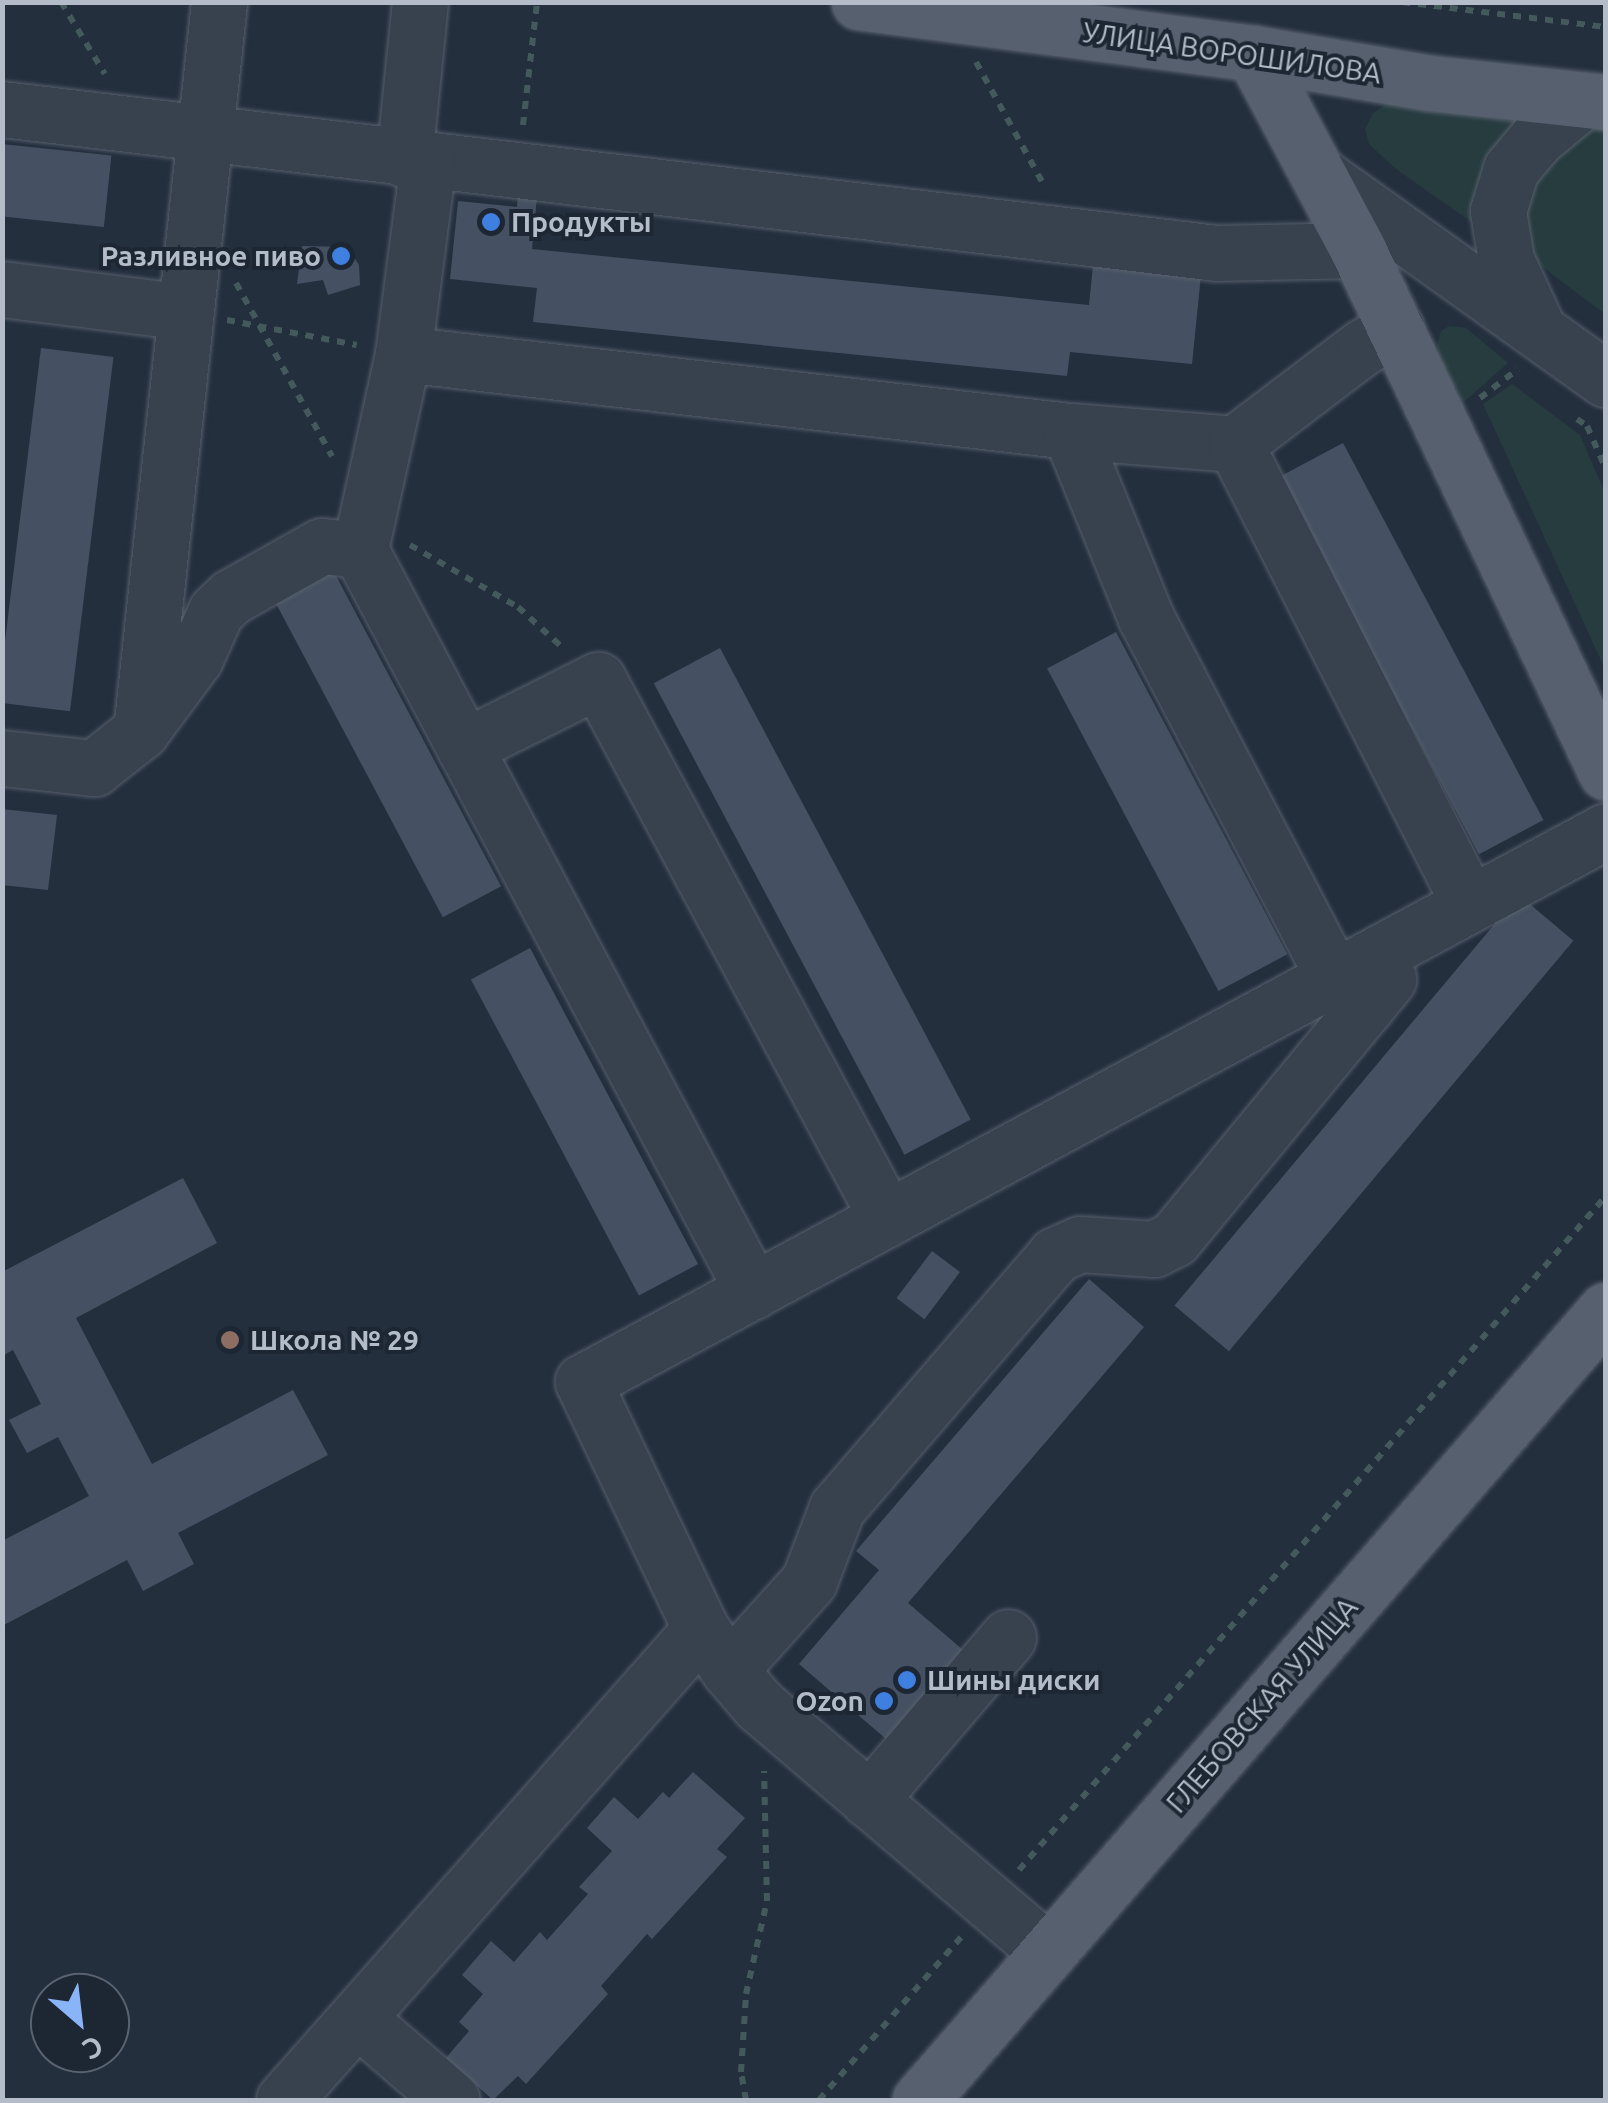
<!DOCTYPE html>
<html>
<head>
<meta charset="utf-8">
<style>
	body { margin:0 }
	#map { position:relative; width:1608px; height:2103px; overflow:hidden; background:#242f3e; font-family:Ubuntu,sans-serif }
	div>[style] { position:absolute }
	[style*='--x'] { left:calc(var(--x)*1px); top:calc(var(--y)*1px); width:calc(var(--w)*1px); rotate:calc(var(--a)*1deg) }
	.green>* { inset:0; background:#263c3f }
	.building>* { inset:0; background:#455162; transform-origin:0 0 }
	.path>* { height:6px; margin-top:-3px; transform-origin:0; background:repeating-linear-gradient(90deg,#44595c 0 8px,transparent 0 16px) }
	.roads { filter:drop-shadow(0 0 2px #565f6c) drop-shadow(0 0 2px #565f6c) }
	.minor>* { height:55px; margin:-27.5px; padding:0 27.5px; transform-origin:27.5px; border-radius:27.5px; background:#38414e }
	.major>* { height:55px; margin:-27.5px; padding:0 27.5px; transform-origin:27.5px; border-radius:27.5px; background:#56606e }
	.dots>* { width:28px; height:28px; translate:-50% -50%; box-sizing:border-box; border:5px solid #1d2633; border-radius:50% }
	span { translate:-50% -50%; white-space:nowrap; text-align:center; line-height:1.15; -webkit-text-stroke:8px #1d2633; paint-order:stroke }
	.street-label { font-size:28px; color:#b4bcc9 }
	.poi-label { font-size:28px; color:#b4bcc9; font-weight:700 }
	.left { translate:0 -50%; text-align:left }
	.right { translate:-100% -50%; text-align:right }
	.frame { position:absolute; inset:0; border:5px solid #b4bcc9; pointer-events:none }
	.north { position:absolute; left:30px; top:1973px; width:100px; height:100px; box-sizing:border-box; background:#1d2633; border:2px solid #59626f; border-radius:50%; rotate:152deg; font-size:28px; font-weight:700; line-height:40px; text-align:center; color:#b4bcc9 }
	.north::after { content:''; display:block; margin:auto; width:35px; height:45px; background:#8ab4f8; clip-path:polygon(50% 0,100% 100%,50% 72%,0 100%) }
</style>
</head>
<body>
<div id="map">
	<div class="green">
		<div style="clip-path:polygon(1390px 102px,1546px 115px,1490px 235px,1396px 169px,1369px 144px,1365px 129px,1373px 113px)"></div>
		<div style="clip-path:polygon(1580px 122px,1605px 125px,1605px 314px,1513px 245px,1519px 179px)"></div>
		<div style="clip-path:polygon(1449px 326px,1466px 328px,1508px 363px,1459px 406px,1436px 349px,1441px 331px)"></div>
		<div style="clip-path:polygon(1512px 384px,1580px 435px,1605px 493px,1605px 669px,1483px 404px)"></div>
	</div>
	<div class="building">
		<div style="left:2px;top:144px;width:110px;height:72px;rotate:6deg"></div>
		<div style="clip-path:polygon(518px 194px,537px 196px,532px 249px,1089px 305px,1094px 256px,1201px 275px,1192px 364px,1070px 352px,1067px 376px,533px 322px,537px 288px,450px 279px,458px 201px,517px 207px)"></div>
		<div style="clip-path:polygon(302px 246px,347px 247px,359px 265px,360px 285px,328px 295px,323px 280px,297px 284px)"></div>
		<div style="left:41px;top:348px;width:73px;height:357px;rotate:7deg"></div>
		<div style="left:1343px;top:443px;width:427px;height:73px;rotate:62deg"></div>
		<div style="left:334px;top:572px;width:356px;height:66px;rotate:62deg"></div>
		<div style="left:1116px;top:632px;width:365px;height:78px;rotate:62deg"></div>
		<div style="left:720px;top:648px;width:534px;height:75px;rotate:62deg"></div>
		<div style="clip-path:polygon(2px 809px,57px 815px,48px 890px,2px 885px)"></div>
		<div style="left:1519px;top:895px;width:71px;height:536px;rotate:40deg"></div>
		<div style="left:530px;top:948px;width:358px;height:67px;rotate:62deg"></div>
		<div style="clip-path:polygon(183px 1178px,217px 1243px,76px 1318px,152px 1464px,293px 1390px,328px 1455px,178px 1533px,194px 1564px,143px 1591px,127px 1560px,2px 1626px,2px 1541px,89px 1496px,58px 1437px,27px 1453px,9px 1420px,41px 1404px,13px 1350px,2px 1356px,2px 1272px)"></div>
		<div style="left:932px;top:1251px;width:35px;height:59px;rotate:37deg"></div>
		<div style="clip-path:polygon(1089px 1279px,1144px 1327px,908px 1603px,963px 1650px,886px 1739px,799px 1664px,879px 1570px,856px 1551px)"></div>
		<div style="clip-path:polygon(693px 1772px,745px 1818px,717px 1849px,727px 1857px,652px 1939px,647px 1934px,601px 1986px,608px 1994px,526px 2084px,518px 2076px,493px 2100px,446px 2058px,469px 2031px,459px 2022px,483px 1994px,462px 1975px,491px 1941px,514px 1962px,540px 1932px,547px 1940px,588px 1894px,579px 1887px,612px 1851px,587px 1828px,614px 1797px,638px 1819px,663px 1792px,669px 1798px)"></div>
	</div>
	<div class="path">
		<div style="--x:61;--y:2;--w:84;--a:58.6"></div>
		<div style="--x:1402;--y:2;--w:206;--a:7"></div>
		<div style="--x:976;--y:62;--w:143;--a:61.1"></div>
		<div style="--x:523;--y:125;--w:124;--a:-83.5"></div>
		<div style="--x:236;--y:283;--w:198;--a:61"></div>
		<div style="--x:227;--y:320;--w:132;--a:10.9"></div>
		<div style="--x:1480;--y:398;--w:48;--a:-37.3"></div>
		<div style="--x:1577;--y:419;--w:12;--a:35"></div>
		<div style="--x:1587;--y:426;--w:47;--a:66.2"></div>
		<div style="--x:410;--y:545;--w:125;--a:29.9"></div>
		<div style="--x:518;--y:607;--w:62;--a:42.4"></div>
		<div style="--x:1019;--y:1870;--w:894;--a:-48.95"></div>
		<div style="--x:746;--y:2100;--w:28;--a:-100"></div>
		<div style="--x:741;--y:2072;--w:78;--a:-86.3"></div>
		<div style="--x:746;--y:1994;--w:95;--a:-77.3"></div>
		<div style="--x:767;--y:1901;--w:130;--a:-91.3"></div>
		<div style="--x:819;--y:2100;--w:218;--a:-48.9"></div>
	</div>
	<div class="roads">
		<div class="minor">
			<div style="--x:2;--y:109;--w:1223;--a:6.76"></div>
			<div style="--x:1216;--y:253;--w:142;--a:-1.2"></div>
			<div style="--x:404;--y:159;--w:158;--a:-84.2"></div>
			<div style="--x:428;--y:162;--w:194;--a:97.4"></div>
			<div style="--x:403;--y:354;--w:671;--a:6.59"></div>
			<div style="--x:1070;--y:431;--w:202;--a:67.9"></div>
			<div style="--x:1146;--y:618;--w:404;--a:62.4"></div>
			<div style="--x:1333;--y:976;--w:45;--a:42.3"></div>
			<div style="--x:1321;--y:176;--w:350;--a:35.5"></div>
			<div style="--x:2;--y:289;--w:185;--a:7.1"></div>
			<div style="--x:1536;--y:325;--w:72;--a:-114.8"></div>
			<div style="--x:1506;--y:260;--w:50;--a:-99.3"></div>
			<div style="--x:1498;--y:211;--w:44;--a:-72.8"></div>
			<div style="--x:1511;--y:169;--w:40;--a:-50"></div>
			<div style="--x:1537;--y:138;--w:60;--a:-39.6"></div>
			<div style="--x:403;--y:354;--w:201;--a:102.4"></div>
			<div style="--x:360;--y:550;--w:839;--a:62.06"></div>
			<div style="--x:1070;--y:431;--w:166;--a:4.5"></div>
			<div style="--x:1235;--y:444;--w:515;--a:62.99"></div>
			<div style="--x:1235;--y:444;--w:161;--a:-37.2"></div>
			<div style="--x:1363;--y:347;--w:38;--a:-30"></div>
			<div style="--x:141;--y:731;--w:91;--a:-53.5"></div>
			<div style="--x:195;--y:658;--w:51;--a:-65.9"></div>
			<div style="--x:216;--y:611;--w:21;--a:-43"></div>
			<div style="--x:231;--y:597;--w:104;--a:-29.3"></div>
			<div style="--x:322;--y:546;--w:38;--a:6"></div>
			<div style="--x:464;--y:747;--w:150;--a:-26.6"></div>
			<div style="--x:598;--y:680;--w:611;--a:61.76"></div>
			<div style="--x:2;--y:758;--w:93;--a:6.2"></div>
			<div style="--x:94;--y:768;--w:60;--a:-38.2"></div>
			<div style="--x:141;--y:731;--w:733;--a:-83.89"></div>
			<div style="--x:729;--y:1670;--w:120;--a:-48"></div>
			<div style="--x:809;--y:1581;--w:78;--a:-69"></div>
			<div style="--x:837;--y:1508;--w:334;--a:-49.2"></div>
			<div style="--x:1055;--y:1255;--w:27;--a:-24"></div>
			<div style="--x:1080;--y:1244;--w:74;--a:3.9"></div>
			<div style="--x:1154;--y:1249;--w:22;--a:-27"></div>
			<div style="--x:1174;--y:1239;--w:337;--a:-50.5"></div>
			<div style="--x:869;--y:1800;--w:214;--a:-49.5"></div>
			<div style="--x:1048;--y:1952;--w:380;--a:-139.5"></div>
			<div style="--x:759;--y:1705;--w:46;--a:-130.6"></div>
			<div style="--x:729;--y:1670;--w:50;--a:-124.3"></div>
			<div style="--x:701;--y:1629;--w:274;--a:-115.5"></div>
			<div style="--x:583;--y:1382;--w:1162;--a:-28.31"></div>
			<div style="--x:357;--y:2018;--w:125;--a:40.8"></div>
			<div style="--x:284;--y:2100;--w:629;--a:-48.48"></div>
		</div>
		<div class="major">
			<div style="--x:859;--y:2;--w:397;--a:7.4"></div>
			<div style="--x:1253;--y:53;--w:180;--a:9.6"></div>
			<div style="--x:1430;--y:83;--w:177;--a:6.2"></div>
			<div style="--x:1253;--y:53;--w:223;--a:61.9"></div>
			<div style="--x:1358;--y:250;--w:578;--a:64.59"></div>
			<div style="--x:920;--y:2100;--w:1046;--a:-49.03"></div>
		</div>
	</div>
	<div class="dots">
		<div style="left:491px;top:222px;background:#3f7fe0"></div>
		<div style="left:341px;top:256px;background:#3f7fe0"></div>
		<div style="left:230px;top:1340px;background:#8d6e63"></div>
		<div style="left:907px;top:1680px;background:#3f7fe0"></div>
		<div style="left:884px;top:1701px;background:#3f7fe0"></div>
	</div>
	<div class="street-label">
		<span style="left:1232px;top:53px;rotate:8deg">УЛИЦА ВОРОШИЛОВА</span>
		<span style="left:1262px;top:1705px;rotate:-49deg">ГЛЕБОВСКАЯ УЛИЦА</span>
	</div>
	<div class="poi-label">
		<span class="left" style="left:511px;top:222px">Продукты</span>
		<span class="right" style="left:321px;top:256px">Разливное пиво</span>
		<span class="left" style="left:250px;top:1340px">Школа № 29</span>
		<span class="left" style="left:927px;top:1680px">Шины диски</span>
		<span class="right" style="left:864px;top:1701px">Ozon</span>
	</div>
	<div class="frame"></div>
	<div class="north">С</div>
</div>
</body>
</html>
